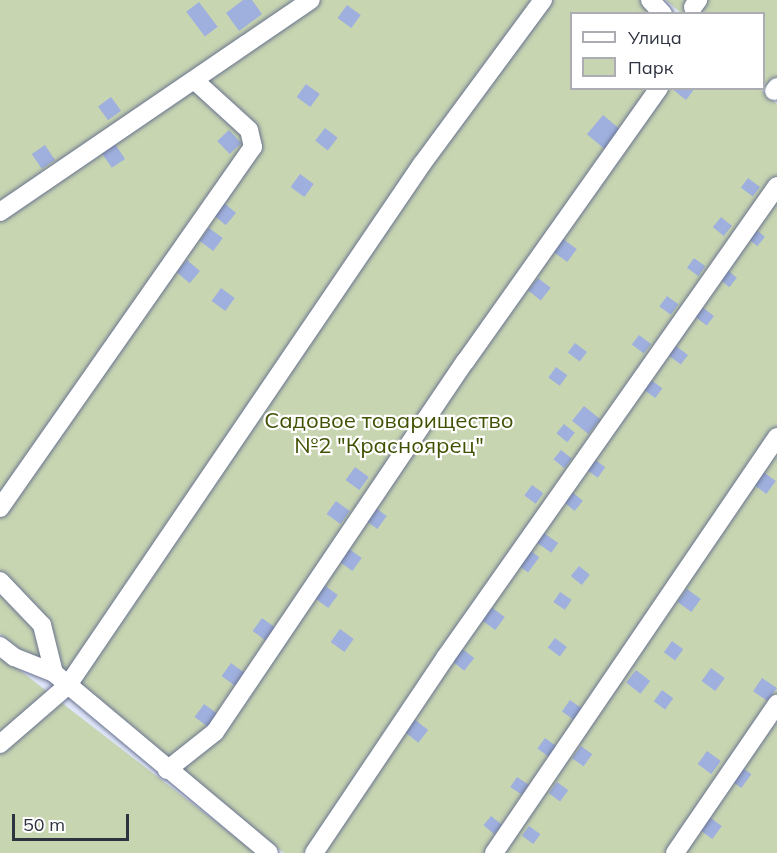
<!DOCTYPE html>
<html>
<head>
<meta charset="utf-8">
<style>
	body { margin:0 }
	#map { position:relative; width:777px; height:853px; overflow:hidden; background:#e0e7fa; font-family:Mulish,sans-serif }
	div>[style] { position:absolute }
	[style*='--x'] { left:calc(var(--x)*1px); top:calc(var(--y)*1px); width:calc(var(--w)*1px); rotate:calc(var(--a)*1deg) }
	.green>* { inset:0; background:#c8d5b1 }
	.building>* { inset:0; background:#9fb0de; transform-origin:0 0 }
	.roads { filter:drop-shadow(0 0 2px #69738f) drop-shadow(0 0 2px #69738f) }
	.minor>* { height:18px; margin:-9px; padding:0 9px; transform-origin:9px; border-radius:9px; background:#fff }
	span { translate:-50% -50%; white-space:nowrap; text-align:center; line-height:1.15; -webkit-text-stroke:4.5px #fff; paint-order:stroke }
	.park-label { font-size:22px; color:#3f5102 }
	.legend { position:absolute; left:570px; top:12px; width:195px; height:78px; box-sizing:border-box; background:#fff; border:2px solid #abadb2; margin:0; padding:8px 10px; list-style:none; font-size:18px; color:#2e333f }
	.legend li { display:flex; align-items:center; gap:12px; height:30px }
	.legend b { width:30px; border:2px solid #abadb2 }
	.scale { position:absolute; left:12px; top:814px; width:117px; height:27px; box-sizing:border-box; border:3px solid #2e333f; border-top:0; padding-left:8px; font-size:18px; line-height:21px; white-space:nowrap; color:#2e333f; -webkit-text-stroke:4px #fff; paint-order:stroke }
</style>
</head>
<body>
<div id="map">
	<div class="green">
		<div style="clip-path:polygon(0 0,660px 0,675px 13px,572px 14px,572px 88px,760px 89px,777px 104px,777px 853px,284px 853px,0 634px)"></div>
		<div style="clip-path:polygon(666px 0,777px 0,777px 100px,764px 87px,764px 14px,681px 13px)"></div>
		<div style="clip-path:polygon(0 655px,256px 853px,0 853px)"></div>
	</div>
	<div class="building">
		<div style="clip-path:polygon(243px 0,252px 0,262px 14px,239px 31px,226px 13px)"></div>
		<div style="left:199px;top:2px;width:31px;height:16px;rotate:53deg"></div>
		<div style="left:347px;top:5px;width:17px;height:16px;rotate:36deg"></div>
		<div style="left:306px;top:84px;width:17px;height:16px;rotate:36deg"></div>
		<div style="clip-path:polygon(671px 88px,695px 88px,686px 100px)"></div>
		<div style="left:111px;top:97px;width:17px;height:16px;rotate:54deg"></div>
		<div style="left:603px;top:115px;width:23px;height:25px;rotate:40deg"></div>
		<div style="left:325px;top:128px;width:16px;height:16px;rotate:38deg"></div>
		<div style="left:229px;top:130px;width:18px;height:16px;rotate:47deg"></div>
		<div style="left:115px;top:144px;width:18px;height:16px;rotate:56deg"></div>
		<div style="left:45px;top:145px;width:18px;height:16px;rotate:56deg"></div>
		<div style="left:300px;top:174px;width:17px;height:16px;rotate:36deg"></div>
		<div style="left:748px;top:178px;width:15px;height:12px;rotate:37deg"></div>
		<div style="left:223px;top:202px;width:17px;height:16px;rotate:40deg"></div>
		<div style="left:721px;top:217px;width:14px;height:13px;rotate:39deg"></div>
		<div style="left:209px;top:228px;width:17px;height:16px;rotate:36deg"></div>
		<div style="left:754px;top:228px;width:14px;height:12px;rotate:39deg"></div>
		<div style="left:563px;top:239px;width:17px;height:16px;rotate:36deg"></div>
		<div style="left:694px;top:258px;width:14px;height:12px;rotate:36deg"></div>
		<div style="left:187px;top:260px;width:17px;height:16px;rotate:40deg"></div>
		<div style="left:726px;top:269px;width:14px;height:12px;rotate:39deg"></div>
		<div style="left:538px;top:278px;width:16px;height:16px;rotate:38deg"></div>
		<div style="left:221px;top:288px;width:17px;height:16px;rotate:36deg"></div>
		<div style="left:667px;top:296px;width:14px;height:13px;rotate:36deg"></div>
		<div style="left:702px;top:307px;width:15px;height:12px;rotate:37deg"></div>
		<div style="left:639px;top:335px;width:15px;height:12px;rotate:37deg"></div>
		<div style="left:575px;top:343px;width:15px;height:12px;rotate:37deg"></div>
		<div style="left:676px;top:346px;width:15px;height:12px;rotate:37deg"></div>
		<div style="left:556px;top:367px;width:14px;height:13px;rotate:36deg"></div>
		<div style="left:651px;top:380px;width:14px;height:12px;rotate:36deg"></div>
		<div style="left:584px;top:406px;width:21px;height:19px;rotate:39deg"></div>
		<div style="left:564px;top:424px;width:14px;height:12px;rotate:39deg"></div>
		<div style="left:561px;top:450px;width:14px;height:12px;rotate:39deg"></div>
		<div style="left:594px;top:459px;width:14px;height:13px;rotate:36deg"></div>
		<div style="left:355px;top:467px;width:17px;height:16px;rotate:36deg"></div>
		<div style="left:762px;top:471px;width:17px;height:16px;rotate:36deg"></div>
		<div style="left:532px;top:485px;width:14px;height:13px;rotate:36deg"></div>
		<div style="left:572px;top:492px;width:14px;height:13px;rotate:39deg"></div>
		<div style="left:336px;top:501px;width:17px;height:16px;rotate:36deg"></div>
		<div style="left:373px;top:506px;width:17px;height:16px;rotate:36deg"></div>
		<div style="left:541px;top:531px;width:21px;height:12px;rotate:35deg"></div>
		<div style="left:348px;top:548px;width:17px;height:16px;rotate:36deg"></div>
		<div style="left:528px;top:549px;width:14px;height:19px;rotate:36deg"></div>
		<div style="left:579px;top:566px;width:14px;height:13px;rotate:39deg"></div>
		<div style="left:324px;top:585px;width:17px;height:16px;rotate:36deg"></div>
		<div style="left:687px;top:589px;width:17px;height:16px;rotate:36deg"></div>
		<div style="left:560px;top:592px;width:14px;height:12px;rotate:34deg"></div>
		<div style="left:491px;top:607px;width:17px;height:16px;rotate:36deg"></div>
		<div style="left:262px;top:618px;width:17px;height:16px;rotate:36deg"></div>
		<div style="left:340px;top:629px;width:17px;height:16px;rotate:36deg"></div>
		<div style="left:555px;top:638px;width:15px;height:12px;rotate:37deg"></div>
		<div style="left:672px;top:641px;width:14px;height:14px;rotate:36deg"></div>
		<div style="left:460px;top:647px;width:18px;height:16px;rotate:38deg"></div>
		<div style="left:231px;top:663px;width:17px;height:16px;rotate:36deg"></div>
		<div style="left:711px;top:668px;width:17px;height:16px;rotate:36deg"></div>
		<div style="left:636px;top:670px;width:18px;height:16px;rotate:38deg"></div>
		<div style="left:762px;top:678px;width:18px;height:16px;rotate:34deg"></div>
		<div style="left:662px;top:690px;width:14px;height:14px;rotate:36deg"></div>
		<div style="left:570px;top:700px;width:16px;height:14px;rotate:35deg"></div>
		<div style="left:204px;top:704px;width:17px;height:16px;rotate:36deg"></div>
		<div style="left:414px;top:719px;width:18px;height:16px;rotate:38deg"></div>
		<div style="left:545px;top:738px;width:14px;height:13px;rotate:36deg"></div>
		<div style="left:581px;top:746px;width:14px;height:15px;rotate:36deg"></div>
		<div style="left:707px;top:751px;width:17px;height:16px;rotate:36deg"></div>
		<div style="left:740px;top:766px;width:14px;height:17px;rotate:36deg"></div>
		<div style="left:517px;top:777px;width:14px;height:12px;rotate:34deg"></div>
		<div style="left:557px;top:782px;width:14px;height:14px;rotate:36deg"></div>
		<div style="left:491px;top:816px;width:14px;height:12px;rotate:39deg"></div>
		<div style="left:708px;top:816px;width:17px;height:16px;rotate:36deg"></div>
		<div style="left:529px;top:826px;width:14px;height:12px;rotate:36deg"></div>
	</div>
	<div class="roads">
		<div class="minor">
			<div style="--x:650;--y:0;--w:19;--a:47"></div>
			<div style="--x:693;--y:7;--w:9;--a:-54"></div>
			<div style="--x:774;--y:91;--w:5;--a:-53"></div>
			<div style="--x:0;--y:212;--w:376;--a:-34.3"></div>
			<div style="--x:0;--y:508;--w:441;--a:-55"></div>
			<div style="--x:253;--y:147;--w:17;--a:-103"></div>
			<div style="--x:249;--y:130;--w:74;--a:-137.7"></div>
			<div style="--x:0;--y:581;--w:61;--a:46.3"></div>
			<div style="--x:42;--y:625;--w:49;--a:76"></div>
			<div style="--x:0;--y:646;--w:18;--a:38"></div>
			<div style="--x:14;--y:657;--w:43;--a:21.8"></div>
			<div style="--x:54;--y:673;--w:280;--a:39.9"></div>
			<div style="--x:0;--y:744;--w:90;--a:-40.9"></div>
			<div style="--x:68;--y:685;--w:630;--a:-55.81"></div>
			<div style="--x:422;--y:164;--w:204;--a:-53.6"></div>
			<div style="--x:167;--y:770;--w:61;--a:-38.4"></div>
			<div style="--x:215;--y:732;--w:447;--a:-56"></div>
			<div style="--x:465;--y:362;--w:336;--a:-54.7"></div>
			<div style="--x:314;--y:853;--w:235;--a:-56.1"></div>
			<div style="--x:445;--y:658;--w:577;--a:-54.88"></div>
			<div style="--x:494;--y:853;--w:503;--a:-55.77"></div>
			<div style="--x:675;--y:853;--w:181;--a:-55.6"></div>
		</div>
	</div>
	<div class="park-label">
		<span style="left:389px;top:433px">Садовое товарищество<br>№2 "Красноярец"</span>
	</div>
	<ul class="legend">
	<li><b style="height:8px;background:#fff"></b>Улица</li>
	<li><b style="height:16px;background:#c8d5b1"></b>Парк</li>
	</ul>
	<div class="scale">50 m</div>
</div>
</body>
</html>
